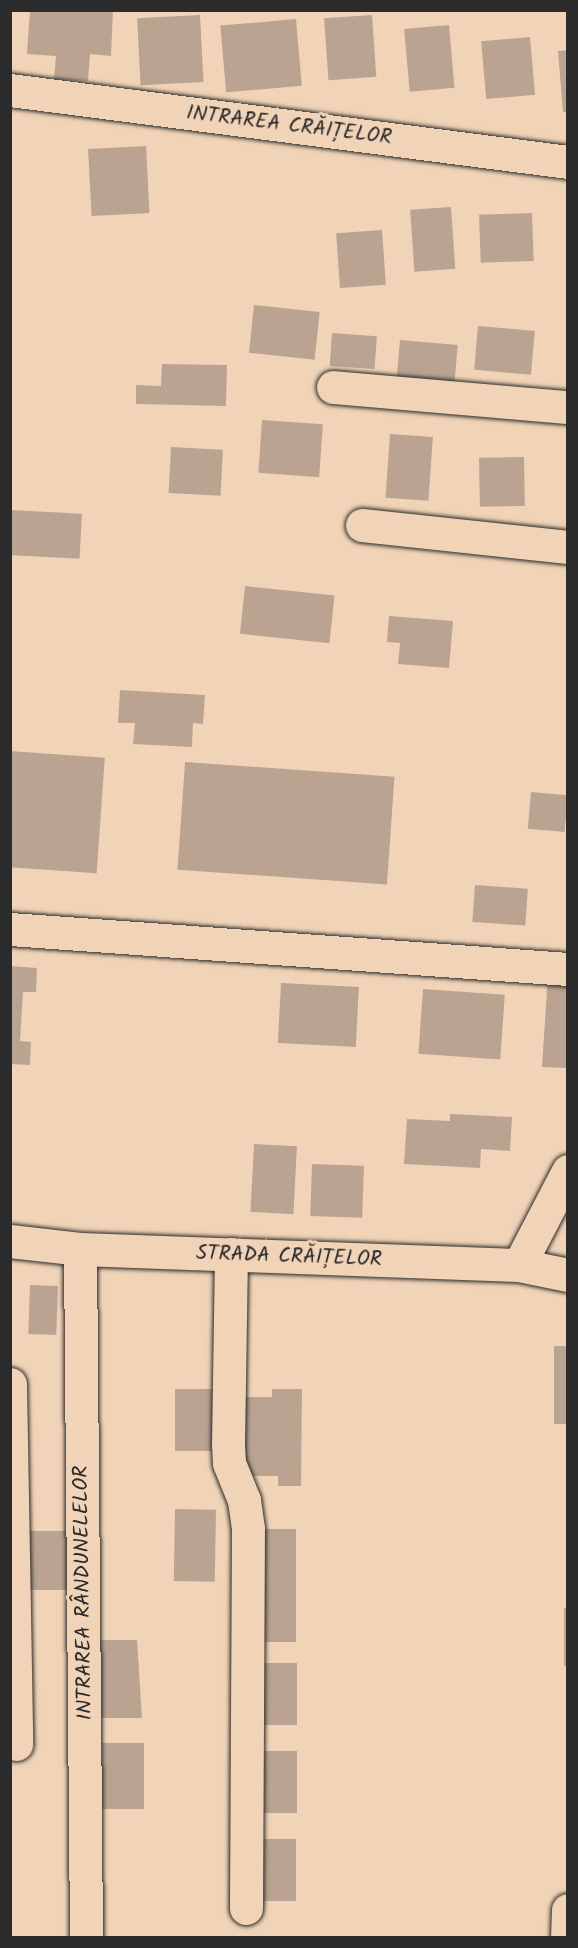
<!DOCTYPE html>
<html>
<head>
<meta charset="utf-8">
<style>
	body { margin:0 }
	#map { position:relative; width:578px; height:1948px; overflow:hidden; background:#f1d4b8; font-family:Kalam,sans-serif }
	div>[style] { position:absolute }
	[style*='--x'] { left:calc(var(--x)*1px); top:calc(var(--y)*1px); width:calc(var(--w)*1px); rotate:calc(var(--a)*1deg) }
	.building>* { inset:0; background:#baa491; transform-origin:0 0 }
	.roads { filter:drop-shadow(0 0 2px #2b2b2b) drop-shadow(0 0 2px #2b2b2b) }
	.minor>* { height:33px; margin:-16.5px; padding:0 16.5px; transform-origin:16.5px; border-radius:16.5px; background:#f1d4b8 }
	span { translate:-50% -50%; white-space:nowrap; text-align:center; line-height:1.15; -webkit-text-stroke:6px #f1d4b8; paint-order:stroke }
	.street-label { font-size:21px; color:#2b2b2b }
	.frame { position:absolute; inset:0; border:12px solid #2b2b2b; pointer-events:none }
</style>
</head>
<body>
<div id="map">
	<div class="building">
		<div style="clip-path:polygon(30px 10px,113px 10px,111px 56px,90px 54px,88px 81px,54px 79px,56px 56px,27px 54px)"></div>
		<div style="left:200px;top:15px;width:67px;height:63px;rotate:87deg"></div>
		<div style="left:372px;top:15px;width:62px;height:48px;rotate:86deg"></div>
		<div style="left:296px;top:19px;width:67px;height:76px;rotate:85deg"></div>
		<div style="left:449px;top:25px;width:63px;height:45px;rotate:85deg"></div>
		<div style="left:530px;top:37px;width:58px;height:49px;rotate:85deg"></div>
		<div style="clip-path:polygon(568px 50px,568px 112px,563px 112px,558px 51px)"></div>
		<div style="left:146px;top:146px;width:67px;height:58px;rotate:87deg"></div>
		<div style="left:451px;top:207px;width:62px;height:41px;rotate:86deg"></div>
		<div style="left:532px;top:213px;width:48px;height:53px;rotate:88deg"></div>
		<div style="left:382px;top:230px;width:55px;height:46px;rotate:86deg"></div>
		<div style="left:254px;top:305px;width:66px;height:48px;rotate:6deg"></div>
		<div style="left:478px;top:326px;width:57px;height:44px;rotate:5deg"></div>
		<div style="left:332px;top:333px;width:45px;height:33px;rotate:4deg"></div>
		<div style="left:400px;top:340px;width:58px;height:39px;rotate:5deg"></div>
		<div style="clip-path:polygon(162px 364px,227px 365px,226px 406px,136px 404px,136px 385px,161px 386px)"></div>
		<div style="left:262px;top:420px;width:61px;height:53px;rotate:4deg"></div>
		<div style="left:390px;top:434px;width:43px;height:64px;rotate:4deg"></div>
		<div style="left:171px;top:447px;width:52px;height:46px;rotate:3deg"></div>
		<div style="left:524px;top:457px;width:49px;height:45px;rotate:89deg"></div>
		<div style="left:10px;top:510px;width:72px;height:45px;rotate:3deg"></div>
		<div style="left:245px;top:586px;width:90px;height:48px;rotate:6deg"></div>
		<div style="clip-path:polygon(389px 616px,453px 621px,449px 668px,398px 664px,400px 643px,387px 642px)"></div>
		<div style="clip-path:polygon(120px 690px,205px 695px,203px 724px,193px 723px,192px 747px,133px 744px,135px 723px,118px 723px)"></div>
		<div style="left:10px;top:751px;width:95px;height:116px;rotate:4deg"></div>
		<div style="left:185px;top:762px;width:210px;height:108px;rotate:4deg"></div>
		<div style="left:531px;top:792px;width:37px;height:37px;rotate:5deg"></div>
		<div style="left:475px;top:885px;width:53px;height:37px;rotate:4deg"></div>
		<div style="clip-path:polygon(10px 966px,37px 968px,36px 992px,23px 992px,20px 1041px,31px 1042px,30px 1065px,10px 1064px)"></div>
		<div style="clip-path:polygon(548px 975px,568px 976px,568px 1068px,542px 1067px)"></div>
		<div style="left:281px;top:983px;width:78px;height:60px;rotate:3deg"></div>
		<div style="left:423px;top:989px;width:82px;height:65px;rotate:4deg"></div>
		<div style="clip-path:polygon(450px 1114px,512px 1117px,510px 1151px,481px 1149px,480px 1168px,404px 1164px,407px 1119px,450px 1121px)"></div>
		<div style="left:254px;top:1144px;width:43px;height:68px;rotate:3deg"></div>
		<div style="left:312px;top:1164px;width:52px;height:52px;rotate:2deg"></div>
		<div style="left:30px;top:1285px;width:28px;height:49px;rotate:2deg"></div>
		<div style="left:554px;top:1346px;width:14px;height:78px"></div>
		<div style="left:175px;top:1389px;width:42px;height:62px"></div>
		<div style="clip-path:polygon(272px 1389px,302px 1389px,301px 1486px,278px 1486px,278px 1476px,245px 1476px,237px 1397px,272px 1397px)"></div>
		<div style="left:175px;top:1509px;width:41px;height:72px;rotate:1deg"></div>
		<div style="left:296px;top:1529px;width:113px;height:37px;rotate:90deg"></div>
		<div style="left:68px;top:1531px;width:59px;height:40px;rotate:90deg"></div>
		<div style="left:564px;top:1608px;width:4px;height:58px"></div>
		<div style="clip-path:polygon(96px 1640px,137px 1640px,142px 1718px,91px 1718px)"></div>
		<div style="left:261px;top:1663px;width:36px;height:62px"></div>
		<div style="left:102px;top:1743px;width:42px;height:66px"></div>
		<div style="left:260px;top:1751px;width:37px;height:62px"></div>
		<div style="left:259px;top:1839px;width:37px;height:62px"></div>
	</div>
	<div class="roads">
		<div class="minor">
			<div style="--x:10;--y:90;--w:563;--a:7.35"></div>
			<div style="--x:333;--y:387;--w:236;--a:4.9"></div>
			<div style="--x:362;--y:525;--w:207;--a:6.1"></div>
			<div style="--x:10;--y:929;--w:559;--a:4.1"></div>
			<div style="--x:10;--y:1241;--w:70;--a:6.5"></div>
			<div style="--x:80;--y:1249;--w:439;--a:2.1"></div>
			<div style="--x:519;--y:1265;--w:50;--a:11.5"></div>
			<div style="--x:80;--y:1249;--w:689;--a:89.5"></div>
			<div style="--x:231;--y:1254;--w:190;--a:90.9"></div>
			<div style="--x:228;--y:1444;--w:19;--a:87"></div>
			<div style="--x:229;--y:1463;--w:40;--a:68"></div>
			<div style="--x:244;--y:1500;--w:28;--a:82"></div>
			<div style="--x:248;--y:1528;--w:380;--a:90.3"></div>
			<div style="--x:519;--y:1265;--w:106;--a:-62.5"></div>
			<div style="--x:10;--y:1384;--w:360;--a:89"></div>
			<div style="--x:567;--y:1938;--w:28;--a:-88"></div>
		</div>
	</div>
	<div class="street-label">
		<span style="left:289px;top:126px;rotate:7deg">INTRAREA CRĂIȚELOR</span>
		<span style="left:289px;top:1257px;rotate:2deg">STRADA CRĂIȚELOR</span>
		<span style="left:84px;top:1593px;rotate:-91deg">INTRAREA RÂNDUNELELOR</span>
	</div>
	<div class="frame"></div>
</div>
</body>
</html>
